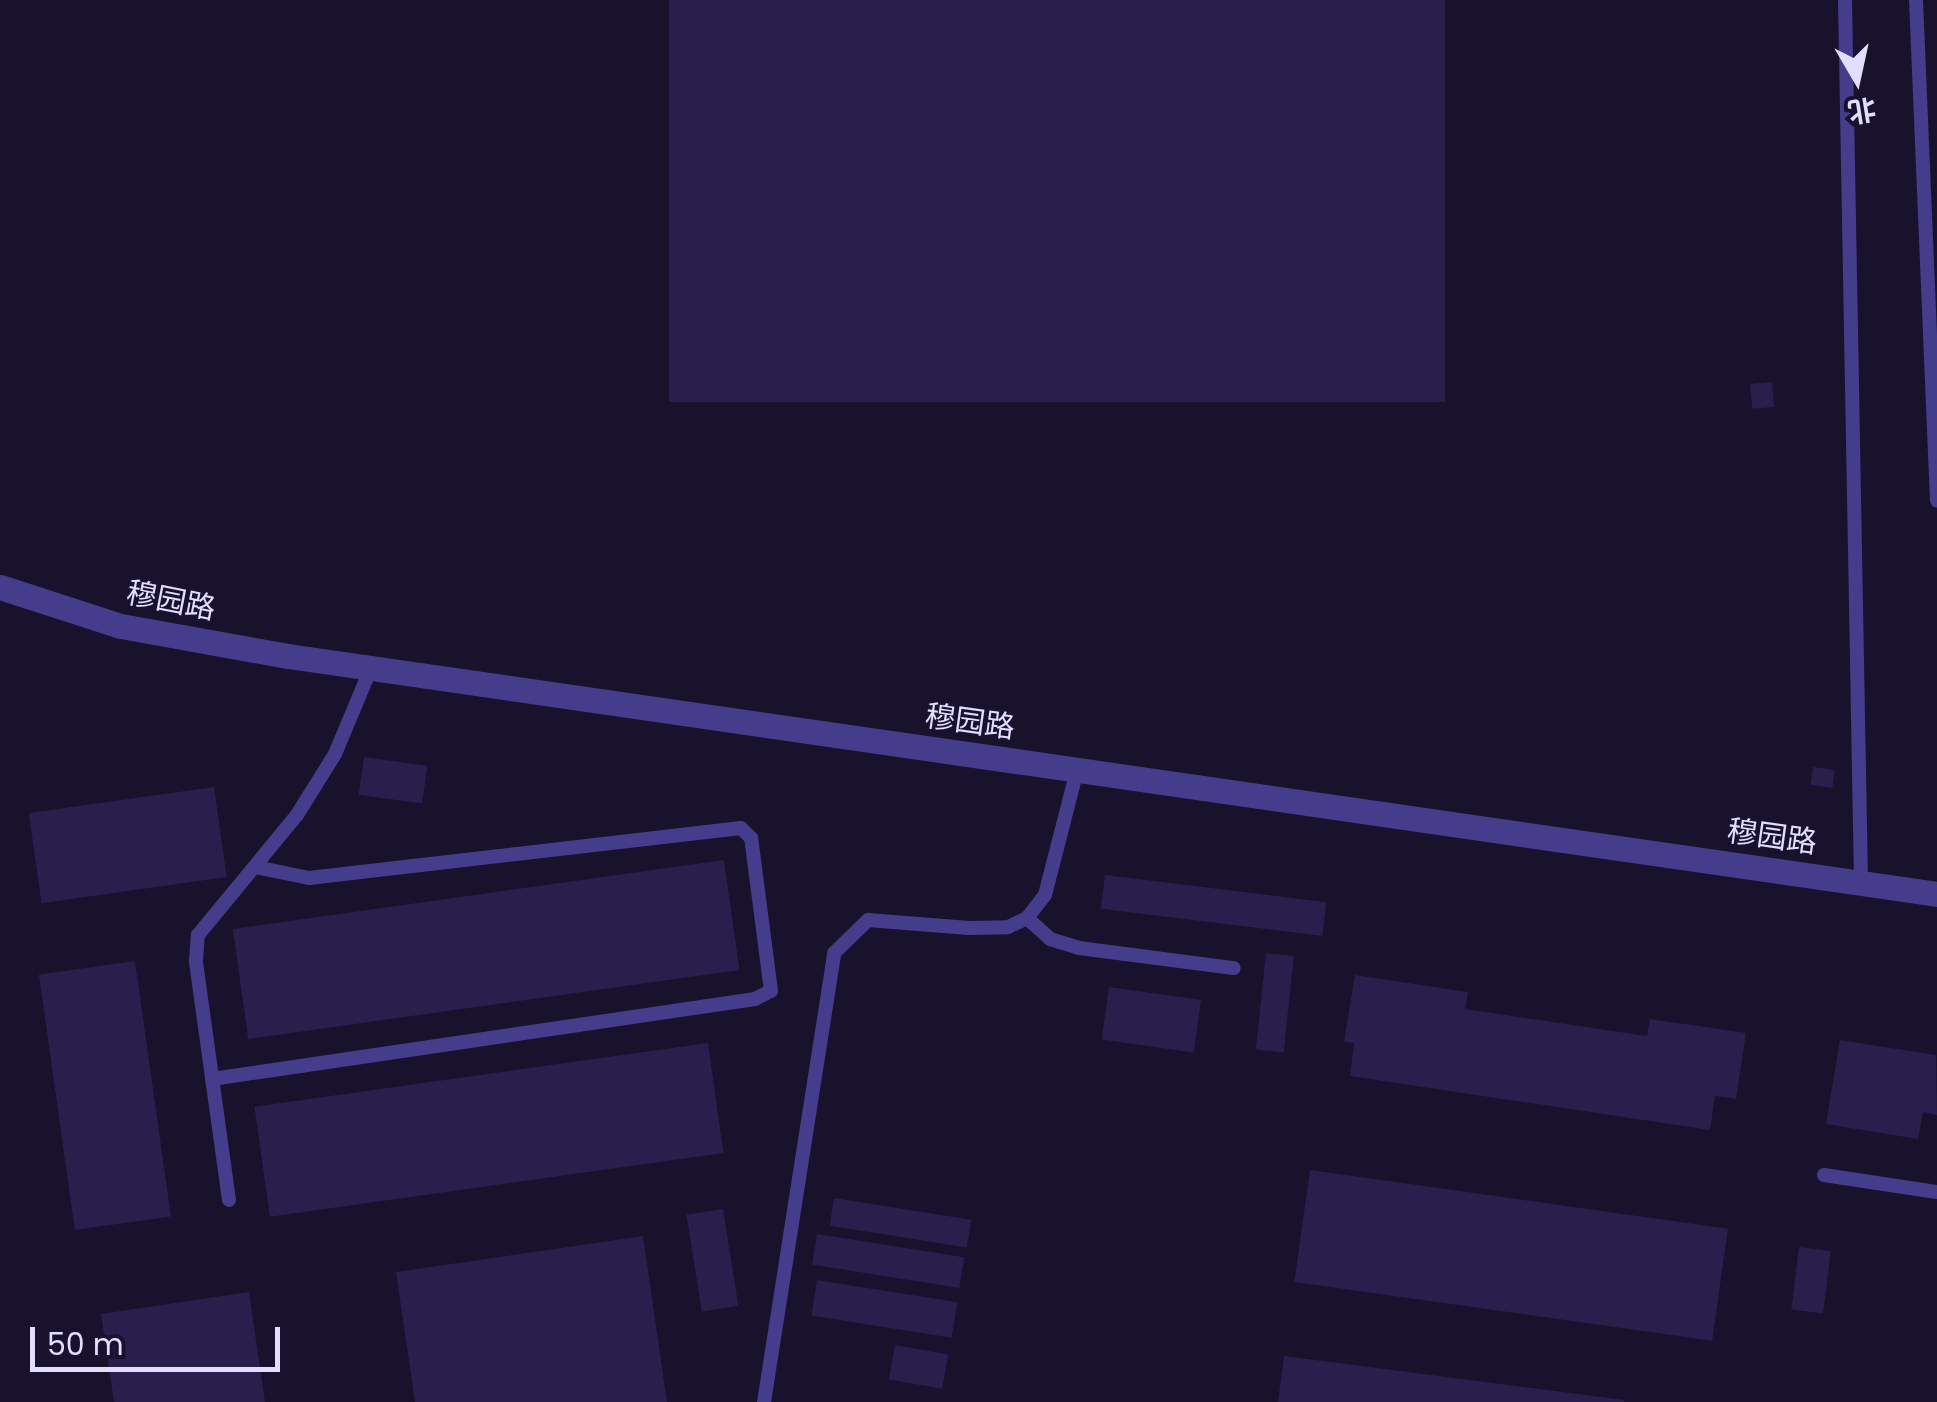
<!DOCTYPE html>
<html>
<head>
<meta charset="utf-8">
<style>
	body { margin:0 }
	#map { position:relative; width:1937px; height:1402px; overflow:hidden; background:#18122c; font-family:Poppins,"Noto Sans SC",sans-serif }
	div>[style] { position:absolute }
	[style*='--x'] { left:calc(var(--x)*1px); top:calc(var(--y)*1px); width:calc(var(--w)*1px); rotate:calc(var(--a)*1deg) }
	.building>* { inset:0; background:#2a1e4d; transform-origin:0 0 }
	.service>* { height:14px; margin:-7px; padding:0 7px; transform-origin:7px; border-radius:7px; background:#453d8b }
	.minor>* { height:25px; margin:-12.5px; padding:0 12.5px; transform-origin:12.5px; border-radius:12.5px; background:#453d8b }
	span { translate:-50% -50%; white-space:nowrap; text-align:center; line-height:1.15; -webkit-text-stroke:8px #18122c; paint-order:stroke }
	.street-label { font-size:30px; color:#e3ddff }
	.north { position:absolute; left:1807px; top:30px; width:100px; height:100px; -webkit-text-stroke:8px #18122c; paint-order:stroke; rotate:171deg; font-size:28px; font-weight:700; line-height:40px; text-align:center; color:#e3ddff }
	.north::after { content:''; display:block; margin:auto; width:35px; height:45px; background:#e3ddff; clip-path:polygon(50% 0,100% 100%,50% 72%,0 100%) }
	.scale { position:absolute; left:30px; top:1327px; width:250px; height:45px; box-sizing:border-box; border:5px solid #e3ddff; border-top:0; padding-left:12px; font-size:30px; line-height:35px; white-space:nowrap; color:#e3ddff; -webkit-text-stroke:8px #18122c; paint-order:stroke }
</style>
</head>
<body>
<div id="map">
	<div class="building">
		<div style="left:669px;top:0;width:776px;height:402px"></div>
		<div style="left:1772px;top:382px;width:25px;height:22px;rotate:85deg"></div>
		<div style="left:364px;top:757px;width:64px;height:38px;rotate:8deg"></div>
		<div style="left:1813px;top:767px;width:22px;height:18px;rotate:8deg"></div>
		<div style="left:214px;top:787px;width:91px;height:187px;rotate:82deg"></div>
		<div style="left:724px;top:860px;width:111px;height:496px;rotate:82deg"></div>
		<div style="left:1105px;top:875px;width:223px;height:34px;rotate:7deg"></div>
		<div style="left:1266px;top:953px;width:28px;height:97px;rotate:6deg"></div>
		<div style="left:135px;top:961px;width:258px;height:97px;rotate:82deg"></div>
		<div style="clip-path:polygon(1355px 975px,1468px 992px,1465px 1009px,1647px 1036px,1650px 1019px,1746px 1033px,1736px 1099px,1715px 1096px,1710px 1130px,1350px 1076px,1354px 1043px,1344px 1042px)"></div>
		<div style="left:1109px;top:987px;width:93px;height:53px;rotate:8deg"></div>
		<div style="clip-path:polygon(1840px 1040px,1936px 1055px,1937px 1115px,1923px 1112px,1918px 1139px,1826px 1124px)"></div>
		<div style="left:708px;top:1043px;width:111px;height:458px;rotate:82deg"></div>
		<div style="left:1310px;top:1170px;width:422px;height:113px;rotate:8deg"></div>
		<div style="left:834px;top:1198px;width:139px;height:28px;rotate:9deg"></div>
		<div style="left:723px;top:1209px;width:98px;height:37px;rotate:81deg"></div>
		<div style="left:817px;top:1234px;width:149px;height:31px;rotate:9deg"></div>
		<div style="clip-path:polygon(643px 1236px,667px 1402px,415px 1402px,396px 1272px)"></div>
		<div style="left:1799px;top:1247px;width:32px;height:63px;rotate:7deg"></div>
		<div style="left:817px;top:1280px;width:142px;height:36px;rotate:9deg"></div>
		<div style="clip-path:polygon(249px 1292px,265px 1402px,114px 1402px,101px 1314px)"></div>
		<div style="left:895px;top:1345px;width:54px;height:35px;rotate:10deg"></div>
		<div style="clip-path:polygon(1284px 1356px,1624px 1400px,1624px 1402px,1278px 1402px)"></div>
	</div>
	<div class="service">
		<div style="--x:1845;--y:0;--w:883;--a:88.96"></div>
		<div style="--x:1916;--y:0;--w:501;--a:87.6"></div>
		<div style="--x:1027;--y:918;--w:31;--a:42"></div>
		<div style="--x:1050;--y:939;--w:30;--a:17"></div>
		<div style="--x:1079;--y:948;--w:156;--a:7.4"></div>
		<div style="--x:212;--y:1079;--w:549;--a:-8.38"></div>
		<div style="--x:755;--y:999;--w:18;--a:-27"></div>
		<div style="--x:771;--y:991;--w:154;--a:-97.4"></div>
		<div style="--x:751;--y:838;--w:14;--a:-135"></div>
		<div style="--x:741;--y:828;--w:435;--a:173.4"></div>
		<div style="--x:309;--y:878;--w:54;--a:-168.3"></div>
		<div style="--x:1824;--y:1175;--w:114;--a:8.6"></div>
		<div style="--x:229;--y:1200;--w:241;--a:-97.9"></div>
		<div style="--x:196;--y:961;--w:26;--a:-86"></div>
		<div style="--x:198;--y:935;--w:156;--a:-50.5"></div>
		<div style="--x:297;--y:815;--w:72;--a:-58.1"></div>
		<div style="--x:335;--y:754;--w:93;--a:-67.3"></div>
		<div style="--x:764;--y:1402;--w:454;--a:-81.1"></div>
		<div style="--x:834;--y:953;--w:47;--a:-44.1"></div>
		<div style="--x:868;--y:920;--w:101;--a:4.5"></div>
		<div style="--x:969;--y:928;--w:39;--a:-1"></div>
		<div style="--x:1008;--y:927;--w:21;--a:-25"></div>
		<div style="--x:1027;--y:918;--w:29;--a:-52"></div>
		<div style="--x:1045;--y:895;--w:129;--a:-75.6"></div>
	</div>
	<div class="minor">
		<div style="--x:0;--y:587;--w:127;--a:17.9"></div>
		<div style="--x:121;--y:626;--w:170;--a:10.2"></div>
		<div style="--x:288;--y:656;--w:1666;--a:8.21"></div>
	</div>
	<div class="street-label">
		<span style="left:171px;top:601px;rotate:11deg">穆园路</span>
		<span style="left:970px;top:722px;rotate:8deg">穆园路</span>
		<span style="left:1772px;top:837px;rotate:8deg">穆园路</span>
	</div>
	<div class="north">北</div>
	<div class="scale">50 m</div>
</div>
</body>
</html>
